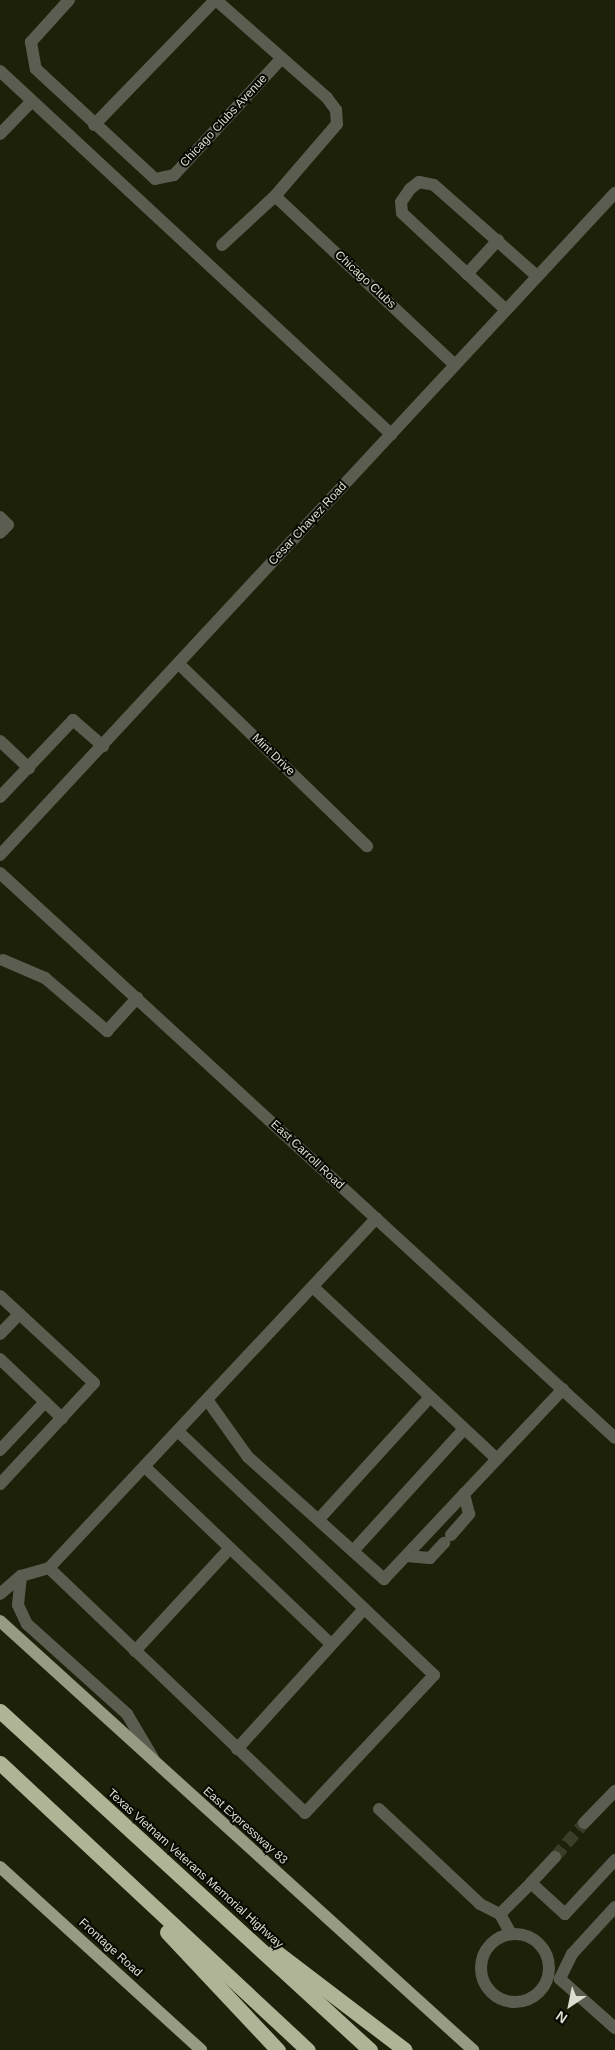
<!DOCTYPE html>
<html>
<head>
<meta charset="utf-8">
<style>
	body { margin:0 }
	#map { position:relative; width:615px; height:2050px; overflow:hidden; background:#1e2109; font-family:Helvetica,sans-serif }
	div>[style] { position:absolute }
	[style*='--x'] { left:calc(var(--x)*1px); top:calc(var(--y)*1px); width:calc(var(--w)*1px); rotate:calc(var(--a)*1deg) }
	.minor-tunnel>* { height:12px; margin-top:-6px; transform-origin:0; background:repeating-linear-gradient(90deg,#3a3d27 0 12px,transparent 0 18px) }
	.minor>* { height:12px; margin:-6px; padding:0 6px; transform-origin:6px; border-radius:6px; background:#5b5d51 }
	.minor>.ring { margin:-6px; padding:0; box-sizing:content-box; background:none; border:12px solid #5b5d51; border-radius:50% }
	.major>* { height:12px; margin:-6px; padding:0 6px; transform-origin:6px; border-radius:6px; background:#979b83 }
	.highway>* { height:15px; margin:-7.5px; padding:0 7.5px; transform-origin:7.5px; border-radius:7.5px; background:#afb497 }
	span { translate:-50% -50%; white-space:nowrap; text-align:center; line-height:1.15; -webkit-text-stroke:4px #080902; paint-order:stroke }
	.street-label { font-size:12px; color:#dcdecf }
	.north { position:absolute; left:545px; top:1980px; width:50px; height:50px; -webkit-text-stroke:4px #080902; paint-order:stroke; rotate:214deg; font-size:14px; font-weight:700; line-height:20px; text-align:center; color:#dcdecf }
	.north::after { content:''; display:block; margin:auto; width:18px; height:22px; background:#dcdecf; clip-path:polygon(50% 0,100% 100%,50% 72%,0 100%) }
</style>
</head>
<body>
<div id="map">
	<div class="minor-tunnel">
		<div style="--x:555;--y:1857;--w:45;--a:-49.5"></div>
	</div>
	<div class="minor">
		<div style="--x:69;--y:0;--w:57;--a:132.1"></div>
		<div style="--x:31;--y:42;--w:27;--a:80"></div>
		<div style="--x:36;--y:69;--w:162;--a:42.7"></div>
		<div style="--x:155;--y:179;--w:19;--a:-12"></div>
		<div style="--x:174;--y:175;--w:159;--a:-47.3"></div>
		<div style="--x:216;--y:0;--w:148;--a:41.4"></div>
		<div style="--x:327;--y:98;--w:15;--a:53"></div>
		<div style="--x:336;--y:110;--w:14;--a:86"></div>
		<div style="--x:337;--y:124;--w:95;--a:130.7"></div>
		<div style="--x:275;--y:196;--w:72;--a:137.2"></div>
		<div style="--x:0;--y:71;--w:534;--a:42.87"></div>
		<div style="--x:94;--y:125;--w:174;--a:-45.9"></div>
		<div style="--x:0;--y:134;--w:46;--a:-45.9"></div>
		<div style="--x:275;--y:196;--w:247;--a:43.2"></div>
		<div style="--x:467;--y:274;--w:46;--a:-47.6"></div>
		<div style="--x:506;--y:310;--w:142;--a:-137"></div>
		<div style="--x:402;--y:213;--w:11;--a:-95"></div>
		<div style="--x:401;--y:202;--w:16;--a:-55"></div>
		<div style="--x:410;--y:189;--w:11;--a:-38"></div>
		<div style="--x:419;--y:182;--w:15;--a:11"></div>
		<div style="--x:434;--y:185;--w:137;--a:41.5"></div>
		<div style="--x:0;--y:517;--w:11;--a:45"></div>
		<div style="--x:8;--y:525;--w:11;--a:135"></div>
		<div style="--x:179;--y:664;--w:262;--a:44.1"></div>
		<div style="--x:0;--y:741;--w:40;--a:43"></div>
		<div style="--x:0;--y:797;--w:106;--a:-46.5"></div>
		<div style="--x:73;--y:720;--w:40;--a:41"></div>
		<div style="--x:0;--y:855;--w:904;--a:-47.11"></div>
		<div style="--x:0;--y:873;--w:835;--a:42.57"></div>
		<div style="--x:3;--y:960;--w:46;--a:23.2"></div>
		<div style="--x:45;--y:978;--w:82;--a:40.5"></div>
		<div style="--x:107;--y:1031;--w:45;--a:-47.7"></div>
		<div style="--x:313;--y:1287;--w:252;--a:43.1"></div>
		<div style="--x:0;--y:1296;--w:128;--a:42.8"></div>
		<div style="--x:94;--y:1383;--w:138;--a:132.9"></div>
		<div style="--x:0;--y:1334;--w:28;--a:-46"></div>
		<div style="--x:0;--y:1359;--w:86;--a:43.6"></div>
		<div style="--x:208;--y:1401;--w:69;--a:54.5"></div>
		<div style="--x:248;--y:1457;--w:183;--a:41.9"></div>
		<div style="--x:384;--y:1579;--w:261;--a:-46.7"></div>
		<div style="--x:0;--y:1450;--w:66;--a:-46.8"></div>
		<div style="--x:145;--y:1467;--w:257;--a:43.6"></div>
		<div style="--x:319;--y:1519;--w:165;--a:-47.7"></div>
		<div style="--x:451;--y:1535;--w:28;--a:-49"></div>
		<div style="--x:469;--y:1514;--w:21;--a:-104"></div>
		<div style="--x:353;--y:1551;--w:165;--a:-47.7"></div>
		<div style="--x:406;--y:1556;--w:24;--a:5"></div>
		<div style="--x:430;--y:1558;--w:21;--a:-47"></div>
		<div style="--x:49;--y:1568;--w:354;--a:43.7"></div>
		<div style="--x:305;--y:1813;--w:189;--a:-46.9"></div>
		<div style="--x:434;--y:1675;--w:352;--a:-136.4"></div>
		<div style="--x:21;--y:1576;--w:29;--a:96"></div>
		<div style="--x:18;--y:1605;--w:21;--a:65"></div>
		<div style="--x:27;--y:1624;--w:135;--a:42"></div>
		<div style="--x:127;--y:1714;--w:51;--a:59.4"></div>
		<div style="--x:0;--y:1594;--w:28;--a:-41"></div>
		<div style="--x:21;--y:1576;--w:29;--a:-16"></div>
		<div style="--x:49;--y:1568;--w:479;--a:-46.9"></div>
		<div style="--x:135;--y:1651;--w:139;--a:-47.3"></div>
		<div style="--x:237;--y:1749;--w:189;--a:-47.8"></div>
		<div style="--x:379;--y:1809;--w:139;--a:43.2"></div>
		<div style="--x:480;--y:1904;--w:22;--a:27"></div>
		<div style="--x:500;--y:1914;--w:23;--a:61"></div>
		<div style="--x:584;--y:1823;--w:45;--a:-45.9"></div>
		<div style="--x:555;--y:1857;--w:35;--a:133"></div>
		<div style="--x:531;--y:1883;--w:46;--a:42.4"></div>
		<div style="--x:565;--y:1914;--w:74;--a:-47.2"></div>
		<div style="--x:615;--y:1907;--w:64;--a:132.5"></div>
		<div style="--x:572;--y:1954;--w:28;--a:116"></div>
		<div style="--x:560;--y:1979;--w:74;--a:41.7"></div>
		<div style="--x:500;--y:1914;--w:44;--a:-45"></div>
		<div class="ring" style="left:481px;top:1934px;width:56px;height:56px"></div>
	</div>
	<div class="major">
		<div style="--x:0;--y:1621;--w:639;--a:42.21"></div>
		<div style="--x:0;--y:1867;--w:272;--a:42.3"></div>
	</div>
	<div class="highway">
		<div style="--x:0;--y:1711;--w:502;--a:42.5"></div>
		<div style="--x:0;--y:1763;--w:421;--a:43"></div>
		<div style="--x:167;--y:1932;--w:162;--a:46.8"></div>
		<div style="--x:275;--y:1951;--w:163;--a:37.3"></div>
	</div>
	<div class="street-label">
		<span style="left:224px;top:121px;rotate:-47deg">Chicago Clubs Avenue</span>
		<span style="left:365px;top:280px;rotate:43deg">Chicago Clubs</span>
		<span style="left:308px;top:524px;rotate:-47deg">Cesar Chavez Road</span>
		<span style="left:273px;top:755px;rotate:44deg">Mint Drive</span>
		<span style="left:307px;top:1155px;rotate:43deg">East Carroll Road</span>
		<span style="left:245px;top:1826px;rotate:42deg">East Expressway 83</span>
		<span style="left:195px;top:1869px;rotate:42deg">Texas Vietnam Veterans Memorial Highway</span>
		<span style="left:110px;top:1948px;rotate:42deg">Frontage Road</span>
	</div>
	<div class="north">N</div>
</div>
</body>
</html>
